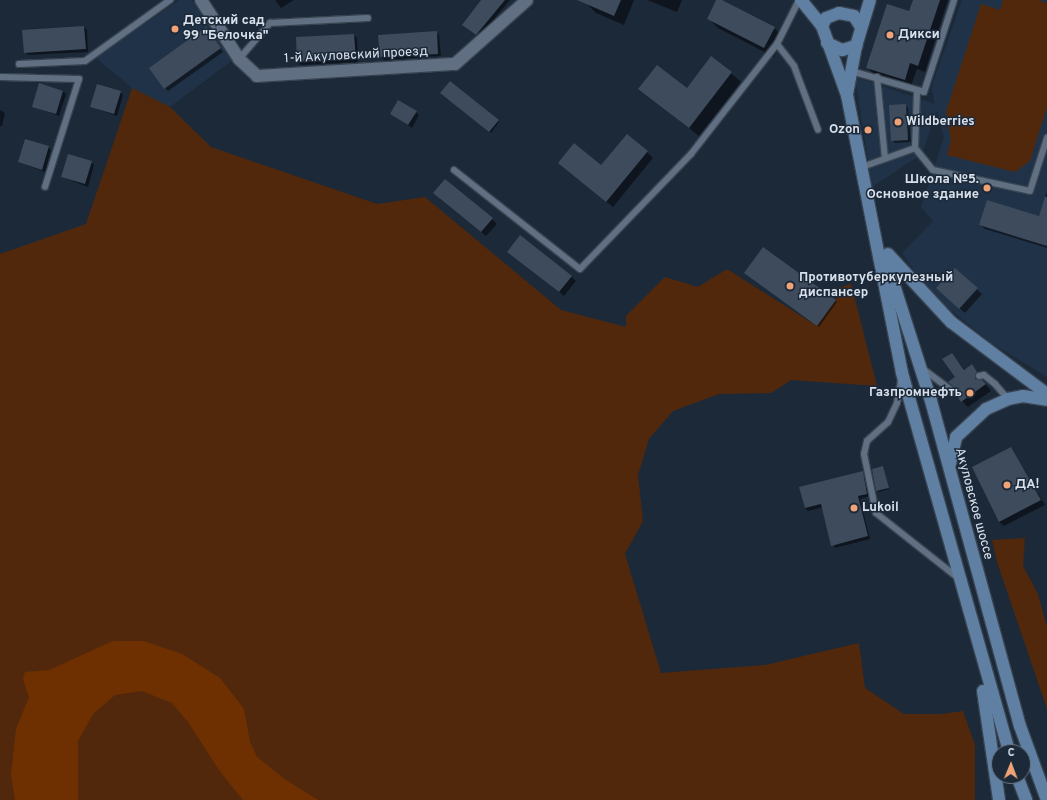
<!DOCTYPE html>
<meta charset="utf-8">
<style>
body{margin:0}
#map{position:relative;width:1047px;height:800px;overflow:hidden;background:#1c2939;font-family:Overpass,sans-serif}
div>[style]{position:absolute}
.built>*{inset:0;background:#203247}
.green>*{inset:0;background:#51280c}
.water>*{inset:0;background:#6e3000}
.shadow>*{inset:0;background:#0007}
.building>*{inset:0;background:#3d4b5c}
.roads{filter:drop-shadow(1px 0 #384350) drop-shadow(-1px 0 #384350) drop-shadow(0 1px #384350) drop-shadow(0 -1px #384350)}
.lane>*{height:6px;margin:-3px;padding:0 3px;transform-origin:3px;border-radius:3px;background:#607082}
.street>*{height:12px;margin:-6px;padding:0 6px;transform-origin:6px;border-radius:6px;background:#607082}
.secondary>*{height:12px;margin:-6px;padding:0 6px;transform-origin:6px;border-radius:6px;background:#6080a3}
.dots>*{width:11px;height:11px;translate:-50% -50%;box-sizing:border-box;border:2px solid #1c2939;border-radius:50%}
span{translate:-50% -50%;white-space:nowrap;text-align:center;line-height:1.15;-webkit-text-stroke:3px #1c2939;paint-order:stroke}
.poi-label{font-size:13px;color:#d8e0eb;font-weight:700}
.left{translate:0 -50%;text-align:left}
.right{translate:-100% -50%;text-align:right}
.street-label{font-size:13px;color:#d8e0eb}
.north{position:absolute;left:991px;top:744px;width:40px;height:40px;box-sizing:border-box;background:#1c2939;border:1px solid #677280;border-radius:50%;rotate:1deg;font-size:11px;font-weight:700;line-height:16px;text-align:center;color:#d8e0eb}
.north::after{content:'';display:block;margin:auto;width:14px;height:18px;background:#efa376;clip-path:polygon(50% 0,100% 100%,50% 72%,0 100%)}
</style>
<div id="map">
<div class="built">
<i style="clip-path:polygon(179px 0,192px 0,234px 59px,170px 107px,132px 88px,96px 58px)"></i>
<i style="clip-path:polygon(962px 0,1047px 0,1047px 377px,990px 342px,929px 292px,902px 253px,933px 221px,921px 207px,944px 137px,937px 110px,922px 154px,872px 187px,855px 77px,935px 104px,931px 88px)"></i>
</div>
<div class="green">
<i style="clip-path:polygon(1003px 0,1038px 0,1047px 3px,1047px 107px,1030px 161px,1015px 172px,947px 155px,951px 140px,946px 112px,981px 4px,1000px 10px)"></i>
<i style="clip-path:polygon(132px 88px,170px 107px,211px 147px,377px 204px,425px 197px,561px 310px,626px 327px,626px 316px,665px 277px,698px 287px,727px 269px,817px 326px,836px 300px,837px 288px,851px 284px,877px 386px,791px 380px,771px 393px,719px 394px,673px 411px,649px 439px,638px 475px,643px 521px,625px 554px,661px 673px,765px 665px,859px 643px,865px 688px,904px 714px,941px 714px,963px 711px,975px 745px,975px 800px,0 800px,0 254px,86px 224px)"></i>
<i style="clip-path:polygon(1025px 538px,1023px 566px,1038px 594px,1047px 627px,1047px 709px,997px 562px,992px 540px)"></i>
</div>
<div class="water">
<i style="clip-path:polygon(113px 641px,144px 641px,182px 654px,220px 678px,244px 709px,250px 742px,257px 757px,286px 780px,318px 800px,243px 800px,219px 770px,188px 722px,172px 703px,142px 691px,115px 695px,93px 714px,78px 741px,78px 800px,15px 800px,11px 775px,16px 729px,29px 697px,23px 679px,25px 672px,49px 670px)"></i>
</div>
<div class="shadow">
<i style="clip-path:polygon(275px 0,294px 0,281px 8px)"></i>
<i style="clip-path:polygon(482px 0,510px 0,479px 37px,466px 28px)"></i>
<i style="clip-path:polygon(588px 0,634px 0,624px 25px,596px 13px,586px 3px)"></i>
<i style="clip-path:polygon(647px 0,682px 0,677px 12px)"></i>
<i style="clip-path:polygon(717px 0,774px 28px,784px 37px,774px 57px,718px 28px,708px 18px)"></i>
<i style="clip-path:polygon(914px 0,948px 0,925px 72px,917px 69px,911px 86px,874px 74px,868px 68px,910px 13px)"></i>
<i style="clip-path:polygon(84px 27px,87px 30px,88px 52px,28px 55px,25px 52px)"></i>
<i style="clip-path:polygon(209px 32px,223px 52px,168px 91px,165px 88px)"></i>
<i style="clip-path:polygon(436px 32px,439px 35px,441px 56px,384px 60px,381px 57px)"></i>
<i style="clip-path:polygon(354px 35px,357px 38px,358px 62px,301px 65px,298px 62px)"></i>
<i style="clip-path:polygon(731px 73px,741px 82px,699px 136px,640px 89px,687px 89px)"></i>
<i style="clip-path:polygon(450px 82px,499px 122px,491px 133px,441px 93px)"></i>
<i style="clip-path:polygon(63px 91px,66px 94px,59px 116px,33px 106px)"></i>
<i style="clip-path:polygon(120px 92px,123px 95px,117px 116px,91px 107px)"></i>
<i style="clip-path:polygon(905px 105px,908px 108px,911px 142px,895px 143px,892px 140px)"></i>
<i style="clip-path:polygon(0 110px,5px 113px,2px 126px,0 126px)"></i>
<i style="clip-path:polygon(416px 112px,419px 115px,412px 128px,391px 114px)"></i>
<i style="clip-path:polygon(48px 147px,51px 150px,45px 172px,19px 162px)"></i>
<i style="clip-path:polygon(647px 152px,653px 158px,613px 207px,566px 169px,601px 166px)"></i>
<i style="clip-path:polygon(91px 162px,94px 165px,88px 187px,62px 177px)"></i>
<i style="clip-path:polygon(1047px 192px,1047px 248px,985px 229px,980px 225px,1039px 217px)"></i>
<i style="clip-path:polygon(439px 198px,492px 219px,497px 224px,486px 236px)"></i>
<i style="clip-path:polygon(763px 248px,837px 302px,819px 327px,746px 274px)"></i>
<i style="clip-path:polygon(513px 256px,571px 276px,576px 281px,564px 296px)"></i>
<i style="clip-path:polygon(955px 269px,982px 294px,965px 313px,942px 293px)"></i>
<i style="clip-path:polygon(952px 354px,965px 370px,971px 366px,991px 391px,968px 407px,962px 401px,959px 391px,949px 382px,956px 377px)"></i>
<i style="clip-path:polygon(1011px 449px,1045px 505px,1004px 526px,999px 522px)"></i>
<i style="clip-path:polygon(883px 467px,889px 489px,878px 492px,873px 470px)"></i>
<i style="clip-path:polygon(863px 473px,870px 496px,860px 499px,870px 539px,835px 548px,823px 507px,808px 511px,805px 508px)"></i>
</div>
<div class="building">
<i style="clip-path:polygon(481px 0,505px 0,476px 35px,462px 25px)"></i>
<i style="clip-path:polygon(577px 0,621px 0,614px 16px)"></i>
<i style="clip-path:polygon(716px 0,722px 0,775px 27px,764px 48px,707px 19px)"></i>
<i style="clip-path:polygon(913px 0,940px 0,918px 66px,910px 63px,905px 80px,866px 68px,887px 4px,909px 11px)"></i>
<i style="clip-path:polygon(84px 26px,86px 49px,24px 53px,22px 30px)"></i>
<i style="clip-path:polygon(206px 27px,221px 48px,164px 89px,149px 68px)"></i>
<i style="clip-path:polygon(437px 31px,438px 54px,380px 57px,378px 35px)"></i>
<i style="clip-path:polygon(354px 34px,356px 59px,297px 62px,296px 37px)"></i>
<i style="clip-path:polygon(711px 56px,732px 72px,689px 128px,638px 89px,657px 65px,687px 88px)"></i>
<i style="clip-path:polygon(450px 81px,499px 120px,489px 132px,440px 93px)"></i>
<i style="clip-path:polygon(39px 83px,63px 91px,56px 114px,32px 107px)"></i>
<i style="clip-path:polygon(97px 84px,121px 91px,114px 114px,90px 107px)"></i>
<i style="clip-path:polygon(398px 100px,417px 111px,408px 125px,390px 114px)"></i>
<i style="clip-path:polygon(906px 104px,908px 140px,891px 141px,889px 105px)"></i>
<i style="clip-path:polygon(627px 134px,648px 151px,606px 202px,558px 163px,574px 143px,601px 165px)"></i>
<i style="clip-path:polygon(25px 139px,49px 146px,42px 170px,18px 162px)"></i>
<i style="clip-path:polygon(68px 154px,92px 161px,85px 184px,61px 177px)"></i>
<i style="clip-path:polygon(445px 179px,493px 218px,481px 232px,433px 193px)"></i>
<i style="clip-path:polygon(1045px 197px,1047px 197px,1047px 246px,979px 225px,987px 200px,1039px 216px)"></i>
<i style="clip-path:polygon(520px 235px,572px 276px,559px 292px,507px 252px)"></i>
<i style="clip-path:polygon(763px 247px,836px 300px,817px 326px,744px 273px)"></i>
<i style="clip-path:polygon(955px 268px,978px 288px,959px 309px,936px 288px)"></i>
<i style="clip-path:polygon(952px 353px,964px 370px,972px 364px,977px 372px,975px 379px,982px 380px,986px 384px,961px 402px,957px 396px,958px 390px,948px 382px,955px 377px,942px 359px)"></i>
<i style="clip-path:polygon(1011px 447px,1041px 500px,999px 522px,972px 467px)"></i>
<i style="clip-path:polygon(883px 466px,889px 488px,876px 491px,872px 469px)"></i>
<i style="clip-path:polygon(863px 471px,867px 494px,858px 496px,868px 536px,831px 546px,821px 504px,805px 508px,799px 487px)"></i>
</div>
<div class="roads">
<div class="lane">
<i style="left:799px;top:0;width:49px;rotate:116.6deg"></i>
<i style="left:777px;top:44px;width:28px;rotate:52deg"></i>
<i style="left:794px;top:66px;width:68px;rotate:69.4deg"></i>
<i style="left:239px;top:59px;width:48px;rotate:-49.3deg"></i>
<i style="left:270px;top:23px;width:98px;rotate:-2.9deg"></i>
<i style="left:19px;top:64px;width:66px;rotate:-2.6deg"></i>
<i style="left:85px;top:61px;width:105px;rotate:-35.7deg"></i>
<i style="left:851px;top:71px;width:76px;rotate:16deg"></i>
<i style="left:924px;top:92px;width:97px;rotate:-71.9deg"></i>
<i style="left:0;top:77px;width:79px;rotate:1.5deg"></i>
<i style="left:79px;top:79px;width:113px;rotate:107.5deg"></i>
<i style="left:877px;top:77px;width:82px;rotate:84.4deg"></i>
<i style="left:915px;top:148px;width:28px;rotate:51deg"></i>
<i style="left:933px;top:170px;width:99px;rotate:12.2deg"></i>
<i style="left:1030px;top:191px;width:56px;rotate:-72.2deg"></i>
<i style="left:862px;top:167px;width:56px;rotate:-19.7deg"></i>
<i style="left:915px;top:148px;width:58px;rotate:-88deg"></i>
<i style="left:454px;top:170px;width:160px;rotate:38.2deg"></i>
<i style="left:580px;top:269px;width:160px;rotate:-46deg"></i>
<i style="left:691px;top:154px;width:140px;rotate:-52deg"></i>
<i style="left:923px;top:369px;width:39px;rotate:37deg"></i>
<i style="left:979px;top:376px;width:5px;rotate:-11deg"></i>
<i style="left:984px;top:375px;width:14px;rotate:39deg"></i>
<i style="left:995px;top:384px;width:20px;rotate:49deg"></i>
<i style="left:901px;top:380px;width:23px;rotate:100deg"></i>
<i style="left:897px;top:403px;width:21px;rotate:115deg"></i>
<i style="left:888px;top:422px;width:28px;rotate:138deg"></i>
<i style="left:867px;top:441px;width:13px;rotate:103deg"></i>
<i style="left:864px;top:454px;width:60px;rotate:78.5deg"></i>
<i style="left:876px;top:513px;width:105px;rotate:38.4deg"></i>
</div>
<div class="street">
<i style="left:201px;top:0;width:70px;rotate:57.2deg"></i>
<i style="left:239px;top:59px;width:25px;rotate:43deg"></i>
<i style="left:257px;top:76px;width:198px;rotate:-3.5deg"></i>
<i style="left:455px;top:64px;width:96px;rotate:-41.6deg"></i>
</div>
<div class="secondary">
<i style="left:801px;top:0;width:33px;rotate:51deg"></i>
<i style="left:822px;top:26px;width:73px;rotate:70.1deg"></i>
<i style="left:847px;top:95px;width:283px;rotate:78.8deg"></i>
<i style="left:902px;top:373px;width:394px;rotate:74.2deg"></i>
<i style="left:822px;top:26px;width:9px;rotate:-63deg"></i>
<i style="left:826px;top:18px;width:14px;rotate:-21deg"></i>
<i style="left:839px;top:13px;width:15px;rotate:11deg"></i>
<i style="left:854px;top:16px;width:13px;rotate:58deg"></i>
<i style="left:827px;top:43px;width:17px;rotate:25deg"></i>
<i style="left:842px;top:50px;width:15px;rotate:-16deg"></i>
<i style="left:847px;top:94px;width:49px;rotate:-79.4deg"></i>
<i style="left:856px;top:46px;width:48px;rotate:-73.1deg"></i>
<i style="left:888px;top:254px;width:93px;rotate:47.2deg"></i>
<i style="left:951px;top:322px;width:120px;rotate:36.9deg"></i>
<i style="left:887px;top:263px;width:145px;rotate:72.3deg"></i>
<i style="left:931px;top:401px;width:337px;rotate:74.7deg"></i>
<i style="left:1020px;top:726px;width:79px;rotate:70deg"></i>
<i style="left:950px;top:464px;width:28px;rotate:-77deg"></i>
<i style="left:956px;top:437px;width:41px;rotate:-43deg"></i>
<i style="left:986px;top:409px;width:24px;rotate:-24deg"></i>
<i style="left:1008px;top:399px;width:15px;rotate:-11deg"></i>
<i style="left:1023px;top:396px;width:24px;rotate:9deg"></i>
<i style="left:983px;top:691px;width:110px;rotate:81.6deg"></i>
<i style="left:1017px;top:776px;width:26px;rotate:69deg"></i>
</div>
</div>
<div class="dots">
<i style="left:175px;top:29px;background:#efa376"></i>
<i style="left:890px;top:35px;background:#efa376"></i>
<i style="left:898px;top:122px;background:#efa376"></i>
<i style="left:868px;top:130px;background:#efa376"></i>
<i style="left:987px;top:188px;background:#efa376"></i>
<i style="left:790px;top:286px;background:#efa376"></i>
<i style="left:970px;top:393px;background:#efa376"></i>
<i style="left:1007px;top:485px;background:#efa376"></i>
<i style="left:854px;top:508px;background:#efa376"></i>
</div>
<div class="poi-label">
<span class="left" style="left:183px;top:29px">Детский сад<br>99 "Белочка"</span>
<span class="left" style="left:898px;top:35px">Дикси</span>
<span class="left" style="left:906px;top:122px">Wildberries</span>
<span class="right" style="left:860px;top:130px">Ozon</span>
<span class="right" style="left:979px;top:188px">Школа №5.<br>Основное здание</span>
<span class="left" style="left:799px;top:286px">Противотуберкулезный<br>диспансер</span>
<span class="right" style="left:962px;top:393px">Газпромнефть</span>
<span class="left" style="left:1015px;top:485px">ДА!</span>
<span class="left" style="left:862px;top:508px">Lukoil</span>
</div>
<div class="street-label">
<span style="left:356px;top:56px;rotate:-3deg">1-й Акуловский проезд</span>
<span style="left:973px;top:504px;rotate:75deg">Акуловское шоссе</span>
</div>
<div class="north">С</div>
</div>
